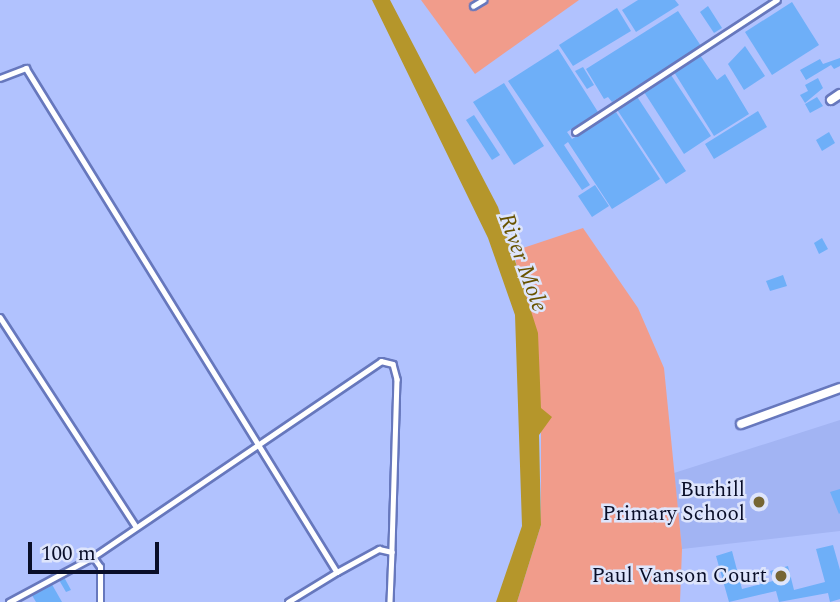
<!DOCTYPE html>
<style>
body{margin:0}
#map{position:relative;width:840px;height:602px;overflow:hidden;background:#b1c2fe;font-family:Spectral,serif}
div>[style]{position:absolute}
.built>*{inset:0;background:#a2b4f3}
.green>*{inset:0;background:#f19c8b}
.water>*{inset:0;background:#b5962b}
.building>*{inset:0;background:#6eaff8}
.roads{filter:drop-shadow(2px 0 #6778bd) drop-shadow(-2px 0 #6778bd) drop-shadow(0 2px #6778bd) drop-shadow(0 -2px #6778bd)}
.service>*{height:4.5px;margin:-2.25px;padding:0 2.25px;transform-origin:2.25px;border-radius:2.25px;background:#fff}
.minor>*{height:8px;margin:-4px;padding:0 4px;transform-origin:4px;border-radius:4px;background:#fff}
.dots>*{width:19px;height:19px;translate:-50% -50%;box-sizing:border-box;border:4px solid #dee5fc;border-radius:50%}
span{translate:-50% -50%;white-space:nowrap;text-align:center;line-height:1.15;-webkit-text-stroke:5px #dee5fc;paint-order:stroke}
.poi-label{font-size:21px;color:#090e28}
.right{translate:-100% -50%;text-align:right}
.water-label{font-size:23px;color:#685300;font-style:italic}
.scale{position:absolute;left:28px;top:542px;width:131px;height:32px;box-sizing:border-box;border:4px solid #090e28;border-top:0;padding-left:9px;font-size:21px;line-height:24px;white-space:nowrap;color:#090e28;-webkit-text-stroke:5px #dee5fc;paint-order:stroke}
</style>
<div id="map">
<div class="built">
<i style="clip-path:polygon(840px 420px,840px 531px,682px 549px,674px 473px)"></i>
</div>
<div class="green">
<i style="clip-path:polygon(421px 0,579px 0,475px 74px)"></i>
<i style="clip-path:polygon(583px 228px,638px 308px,664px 368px,682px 549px,680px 602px,517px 602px,541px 525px,541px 408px,514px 251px)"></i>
</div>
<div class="water">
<i style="clip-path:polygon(372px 0,390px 0,498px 207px,538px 333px,541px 408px,552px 417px,539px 435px,541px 525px,517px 602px,496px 602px,522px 526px,515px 315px,488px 238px)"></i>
</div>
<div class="building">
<i style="clip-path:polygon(638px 0,675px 0,679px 5px,636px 32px,622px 10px)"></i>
<i style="clip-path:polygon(792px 2px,819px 45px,772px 75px,745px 32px)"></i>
<i style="clip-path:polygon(708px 6px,722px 28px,714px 33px,700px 12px)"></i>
<i style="clip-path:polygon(617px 8px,631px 31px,573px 66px,559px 45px)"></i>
<i style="clip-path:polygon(678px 11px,701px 46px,612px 102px,608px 97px,604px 99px,586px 69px)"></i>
<i style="clip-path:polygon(745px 46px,765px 76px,744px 90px,728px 64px)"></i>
<i style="clip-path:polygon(558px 49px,598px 112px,567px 132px,572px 139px,616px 112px,660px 179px,612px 209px,568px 142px,564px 145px,590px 185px,582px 190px,508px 81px)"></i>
<i style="clip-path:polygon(700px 55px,717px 80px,725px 74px,749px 114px,714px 136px,674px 72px)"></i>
<i style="clip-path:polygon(840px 58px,840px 66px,834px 69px,831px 65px,806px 80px,800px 70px,820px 59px,823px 64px)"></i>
<i style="clip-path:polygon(583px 67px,594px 85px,587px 89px,575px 71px)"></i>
<i style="clip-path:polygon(671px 75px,711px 136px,684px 154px,644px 92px)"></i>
<i style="clip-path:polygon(818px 78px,823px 88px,805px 103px,800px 95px,808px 91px,805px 85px)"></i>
<i style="clip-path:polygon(504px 83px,544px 146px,514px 165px,473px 102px)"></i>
<i style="clip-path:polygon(636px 95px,686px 171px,666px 184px,616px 108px)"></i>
<i style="clip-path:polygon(817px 97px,823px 106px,810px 113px,805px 104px)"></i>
<i style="clip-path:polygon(758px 111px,767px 127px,714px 159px,705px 144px)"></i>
<i style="clip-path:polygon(474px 115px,500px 155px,492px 160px,466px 120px)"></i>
<i style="clip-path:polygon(829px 132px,835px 143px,822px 151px,816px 140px)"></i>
<i style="clip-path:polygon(595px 185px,609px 206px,592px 217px,578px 196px)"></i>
<i style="clip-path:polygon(822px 238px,828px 249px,819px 254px,814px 243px)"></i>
<i style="clip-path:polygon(783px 275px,787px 286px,770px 291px,766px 281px)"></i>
<i style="clip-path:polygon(840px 489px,840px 513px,839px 514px,830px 492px)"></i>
<i style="clip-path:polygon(833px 545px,840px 570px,840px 599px,830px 602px,828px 593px,779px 602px,776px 591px,729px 602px,716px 556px,732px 551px,742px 589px,773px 581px,770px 571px,788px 566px,794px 590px,825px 582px,816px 549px)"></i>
<i style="clip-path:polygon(64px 577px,71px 590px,66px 592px,59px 580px)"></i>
<i style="clip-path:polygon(50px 581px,62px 602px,36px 602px,30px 592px)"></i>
</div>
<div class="roads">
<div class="service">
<i style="left:473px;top:6px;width:12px;rotate:-31deg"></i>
<i style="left:0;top:78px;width:28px;rotate:-21deg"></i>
<i style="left:26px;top:68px;width:592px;rotate:58.32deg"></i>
<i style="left:337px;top:572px;width:48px;rotate:-28.7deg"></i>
<i style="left:379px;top:549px;width:13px;rotate:13deg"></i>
<i style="left:392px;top:552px;width:50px;rotate:92.3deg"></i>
<i style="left:575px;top:132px;width:241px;rotate:-33.2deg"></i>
<i style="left:0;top:317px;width:248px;rotate:57deg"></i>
<i style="left:9px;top:602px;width:95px;rotate:-28.2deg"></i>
<i style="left:100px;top:602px;width:35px;rotate:-90deg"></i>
<i style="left:100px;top:567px;width:12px;rotate:-125deg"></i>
<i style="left:93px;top:557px;width:348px;rotate:-34.2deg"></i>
<i style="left:381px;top:361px;width:12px;rotate:14deg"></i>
<i style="left:393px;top:364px;width:16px;rotate:75deg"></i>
<i style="left:397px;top:379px;width:173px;rotate:91.7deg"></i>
<i style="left:288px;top:602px;width:57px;rotate:-31.5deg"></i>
</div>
<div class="minor">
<i style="left:831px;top:100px;width:11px;rotate:-34deg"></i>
<i style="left:741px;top:424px;width:105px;rotate:-20deg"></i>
</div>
</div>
<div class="dots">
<i style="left:759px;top:502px;background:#766634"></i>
<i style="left:781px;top:576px;background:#766634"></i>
</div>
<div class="poi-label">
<span class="right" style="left:745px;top:502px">Burhill<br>Primary School</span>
<span class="right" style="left:767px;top:576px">Paul Vanson Court</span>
</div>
<div class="water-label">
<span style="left:522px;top:263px;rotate:70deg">River Mole</span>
</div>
<div class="scale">100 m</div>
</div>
